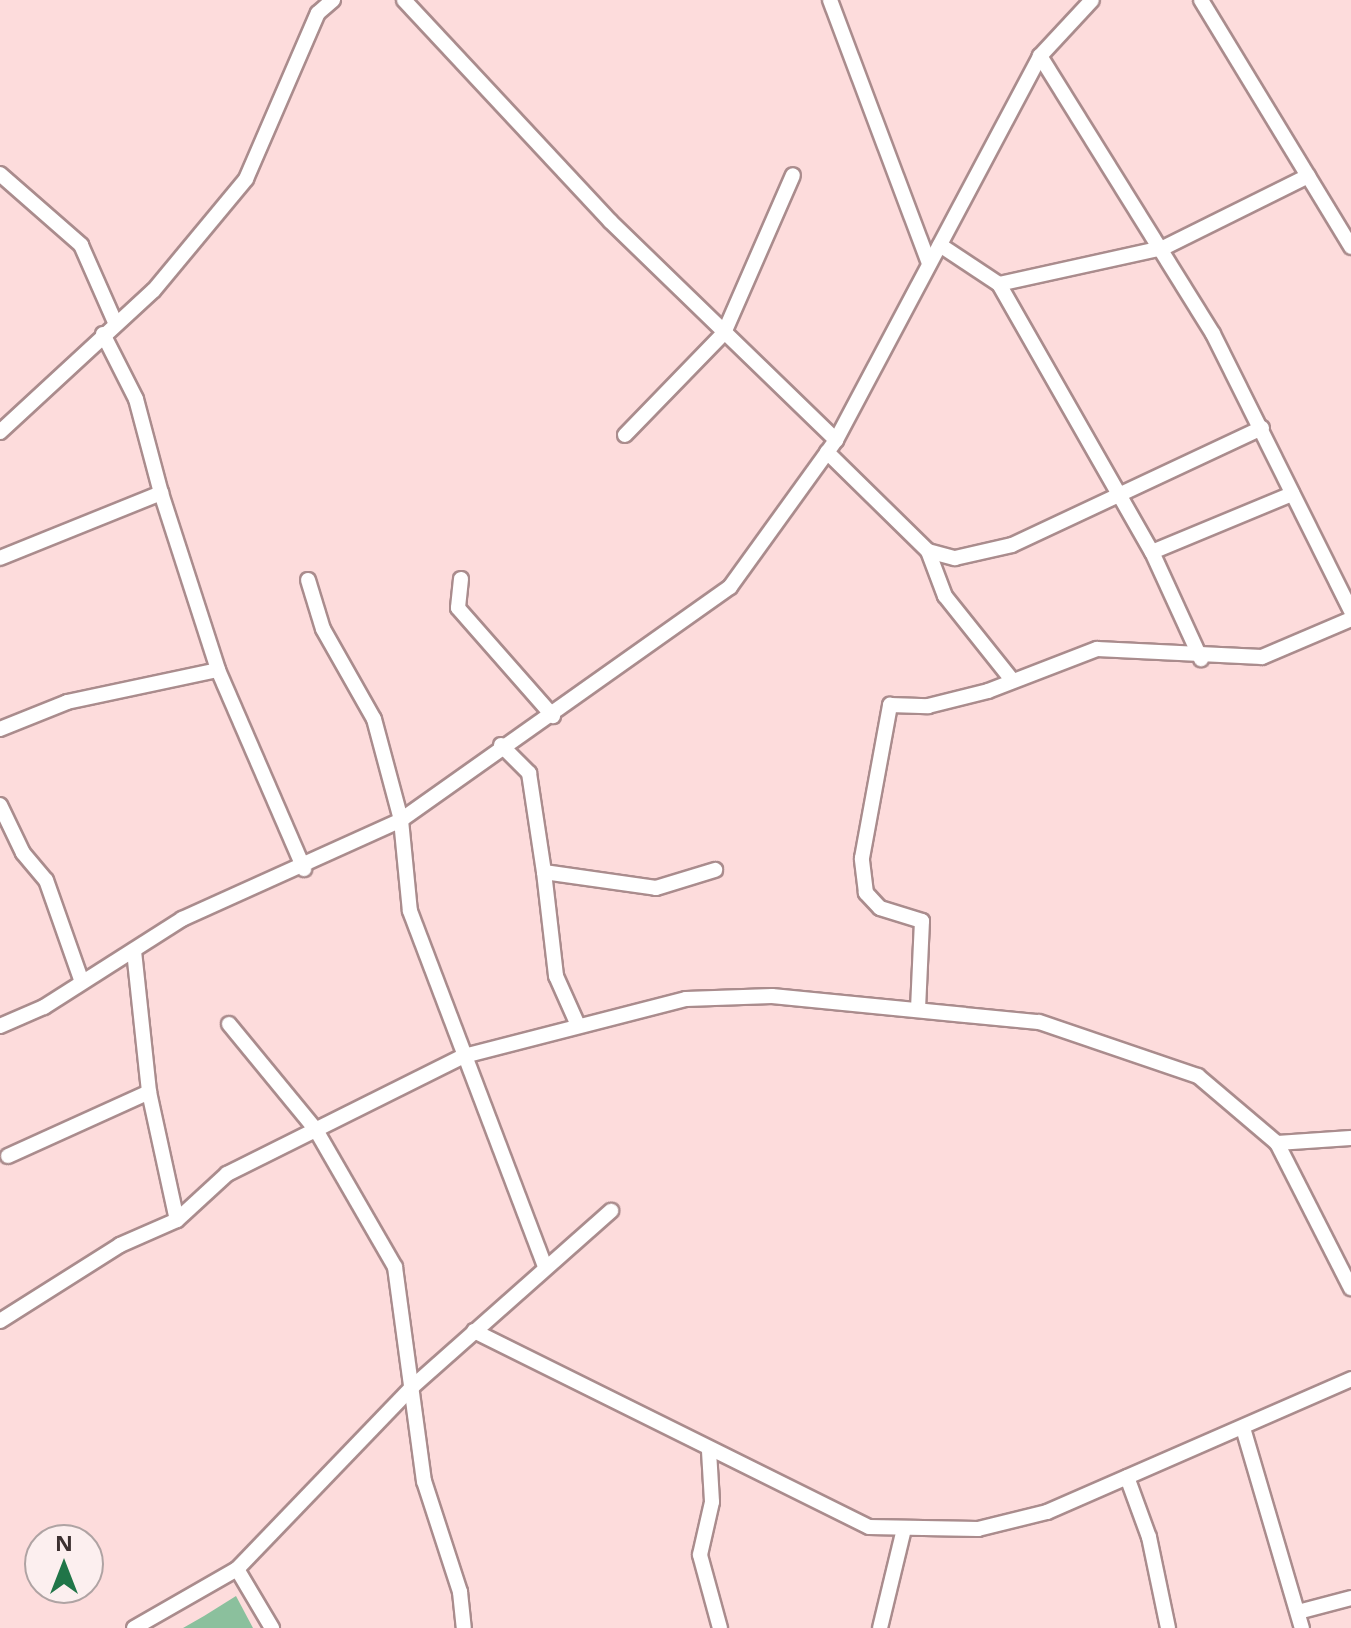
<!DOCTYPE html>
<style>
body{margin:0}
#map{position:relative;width:1351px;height:1628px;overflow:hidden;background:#fddcdc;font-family:"Open Sans",sans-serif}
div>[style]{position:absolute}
.green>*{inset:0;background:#8bc09d}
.roads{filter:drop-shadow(2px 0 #aa8c8d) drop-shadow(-2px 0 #aa8c8d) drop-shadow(0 2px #aa8c8d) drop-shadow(0 -2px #aa8c8d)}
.minor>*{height:14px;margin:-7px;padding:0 7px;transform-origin:7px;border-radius:7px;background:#fff}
span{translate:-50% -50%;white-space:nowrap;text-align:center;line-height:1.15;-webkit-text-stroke:6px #fcefef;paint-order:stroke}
.north{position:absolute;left:24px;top:1524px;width:80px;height:80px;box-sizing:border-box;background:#fcefef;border:2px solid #afa3a3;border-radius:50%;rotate:0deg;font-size:22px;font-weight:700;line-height:32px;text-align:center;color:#3c3030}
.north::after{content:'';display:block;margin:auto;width:28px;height:36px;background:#207548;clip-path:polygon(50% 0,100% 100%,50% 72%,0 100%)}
</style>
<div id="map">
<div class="green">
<i style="clip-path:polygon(236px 1596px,253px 1628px,183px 1628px,204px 1616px)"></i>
</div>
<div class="roads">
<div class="minor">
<i style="left:404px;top:0;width:302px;rotate:47deg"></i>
<i style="left:610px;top:221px;width:315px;rotate:44.1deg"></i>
<i style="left:830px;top:0;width:281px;rotate:69.4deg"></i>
<i style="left:1201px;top:0;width:289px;rotate:58.7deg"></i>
<i style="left:1040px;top:56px;width:327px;rotate:58.1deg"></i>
<i style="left:1213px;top:334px;width:309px;rotate:63.5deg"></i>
<i style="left:0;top:174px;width:108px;rotate:41.2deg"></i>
<i style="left:81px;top:245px;width:84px;rotate:66.2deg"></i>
<i style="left:940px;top:245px;width:71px;rotate:33.5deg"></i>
<i style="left:999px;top:284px;width:309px;rotate:60.3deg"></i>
<i style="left:1152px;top:552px;width:118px;rotate:65.4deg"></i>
<i style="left:999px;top:284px;width:168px;rotate:-12.4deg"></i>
<i style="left:1163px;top:248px;width:162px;rotate:-26.4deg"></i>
<i style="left:0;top:432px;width:209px;rotate:-42.7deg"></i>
<i style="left:154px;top:290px;width:144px;rotate:-50.3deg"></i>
<i style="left:246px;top:179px;width:181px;rotate:-66.6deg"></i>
<i style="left:318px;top:13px;width:20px;rotate:-41deg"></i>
<i style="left:625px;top:435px;width:142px;rotate:-45.9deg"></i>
<i style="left:724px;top:333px;width:172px;rotate:-66.4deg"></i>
<i style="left:827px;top:452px;width:141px;rotate:44.4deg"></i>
<i style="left:928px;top:551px;width:28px;rotate:15deg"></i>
<i style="left:955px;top:558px;width:58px;rotate:-12.8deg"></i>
<i style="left:1012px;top:545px;width:276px;rotate:-25.1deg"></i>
<i style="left:161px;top:493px;width:186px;rotate:72.1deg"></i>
<i style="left:218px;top:670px;width:217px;rotate:66.6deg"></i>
<i style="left:928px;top:551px;width:48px;rotate:69.3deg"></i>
<i style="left:945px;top:596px;width:107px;rotate:51.4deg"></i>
<i style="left:1152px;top:552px;width:152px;rotate:-22.5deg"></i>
<i style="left:0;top:558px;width:174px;rotate:-22deg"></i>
<i style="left:161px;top:493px;width:97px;rotate:-104.9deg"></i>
<i style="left:136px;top:399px;width:73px;rotate:-116.9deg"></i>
<i style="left:461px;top:579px;width:29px;rotate:96deg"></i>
<i style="left:458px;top:608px;width:144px;rotate:48.7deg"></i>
<i style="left:308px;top:580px;width:51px;rotate:73deg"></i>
<i style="left:323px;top:629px;width:103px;rotate:60.5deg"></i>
<i style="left:374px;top:719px;width:105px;rotate:75deg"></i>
<i style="left:401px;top:820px;width:91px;rotate:84.4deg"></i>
<i style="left:410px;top:911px;width:381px;rotate:69.2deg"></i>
<i style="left:0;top:729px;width:72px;rotate:-21.9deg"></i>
<i style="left:67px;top:702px;width:154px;rotate:-12deg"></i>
<i style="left:501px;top:745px;width:40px;rotate:45deg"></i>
<i style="left:529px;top:773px;width:100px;rotate:81.4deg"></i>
<i style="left:544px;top:872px;width:113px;rotate:8.1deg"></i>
<i style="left:656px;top:888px;width:62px;rotate:-17deg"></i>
<i style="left:0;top:805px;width:53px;rotate:64.4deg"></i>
<i style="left:23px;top:853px;width:35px;rotate:50deg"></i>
<i style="left:46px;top:880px;width:108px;rotate:70.6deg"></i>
<i style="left:544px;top:872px;width:105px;rotate:83.4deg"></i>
<i style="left:556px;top:976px;width:51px;rotate:65.9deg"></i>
<i style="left:134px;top:951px;width:142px;rotate:83.9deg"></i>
<i style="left:149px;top:1092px;width:131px;rotate:77.7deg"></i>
<i style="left:918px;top:1009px;width:88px;rotate:-87.4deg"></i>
<i style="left:922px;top:921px;width:44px;rotate:-162.8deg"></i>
<i style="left:880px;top:908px;width:21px;rotate:-133deg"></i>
<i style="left:866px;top:893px;width:35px;rotate:-97deg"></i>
<i style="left:862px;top:858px;width:156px;rotate:-79.6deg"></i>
<i style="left:890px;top:705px;width:38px;rotate:2deg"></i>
<i style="left:928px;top:706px;width:62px;rotate:-14deg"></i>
<i style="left:988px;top:691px;width:117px;rotate:-21.1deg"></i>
<i style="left:1097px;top:649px;width:165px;rotate:2.8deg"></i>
<i style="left:1262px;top:657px;width:97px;rotate:-23.1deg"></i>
<i style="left:229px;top:1024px;width:137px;rotate:50.6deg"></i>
<i style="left:316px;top:1130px;width:158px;rotate:60deg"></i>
<i style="left:395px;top:1267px;width:216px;rotate:82.3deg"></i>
<i style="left:424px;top:1481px;width:117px;rotate:72deg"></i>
<i style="left:460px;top:1592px;width:36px;rotate:84deg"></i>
<i style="left:0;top:1026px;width:48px;rotate:-23.4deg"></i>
<i style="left:44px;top:1007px;width:164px;rotate:-32.5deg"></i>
<i style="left:182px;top:919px;width:240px;rotate:-24.3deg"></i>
<i style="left:401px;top:820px;width:403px;rotate:-35.3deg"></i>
<i style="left:730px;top:587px;width:181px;rotate:-54.2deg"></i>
<i style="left:836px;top:440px;width:435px;rotate:-62deg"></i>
<i style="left:1040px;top:56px;width:76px;rotate:-47.1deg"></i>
<i style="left:1277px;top:1143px;width:74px;rotate:-3.9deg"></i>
<i style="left:8px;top:1156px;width:155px;rotate:-24.4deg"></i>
<i style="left:0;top:1321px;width:142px;rotate:-32.3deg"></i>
<i style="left:120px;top:1245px;width:62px;rotate:-23.7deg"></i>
<i style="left:177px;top:1220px;width:68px;rotate:-42.6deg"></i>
<i style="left:227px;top:1174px;width:265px;rotate:-26.5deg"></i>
<i style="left:464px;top:1056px;width:229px;rotate:-14.4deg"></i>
<i style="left:686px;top:999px;width:86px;rotate:-2deg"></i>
<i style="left:772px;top:996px;width:268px;rotate:5.6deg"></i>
<i style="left:1039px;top:1022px;width:168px;rotate:18.8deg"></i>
<i style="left:1198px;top:1076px;width:104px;rotate:40.3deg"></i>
<i style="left:1277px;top:1143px;width:163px;rotate:63deg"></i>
<i style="left:474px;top:1331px;width:441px;rotate:26.4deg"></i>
<i style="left:869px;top:1527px;width:109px;rotate:1.1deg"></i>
<i style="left:978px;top:1529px;width:71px;rotate:-13.8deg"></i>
<i style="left:1047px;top:1512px;width:332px;rotate:-23.6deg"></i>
<i style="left:1243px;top:1428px;width:209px;rotate:73.6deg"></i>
<i style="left:709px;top:1451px;width:51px;rotate:86.6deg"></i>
<i style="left:712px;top:1502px;width:54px;rotate:102.8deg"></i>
<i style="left:700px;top:1555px;width:76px;rotate:74.7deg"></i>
<i style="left:1127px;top:1477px;width:64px;rotate:69.9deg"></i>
<i style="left:1149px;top:1537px;width:93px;rotate:78.2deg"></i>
<i style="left:237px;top:1569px;width:69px;rotate:59.3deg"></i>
<i style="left:1298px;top:1612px;width:55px;rotate:-14.8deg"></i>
<i style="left:134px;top:1628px;width:119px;rotate:-29.8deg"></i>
<i style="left:237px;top:1569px;width:252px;rotate:-46.1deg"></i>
<i style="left:412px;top:1387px;width:266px;rotate:-41.5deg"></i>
<i style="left:880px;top:1628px;width:102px;rotate:-76.4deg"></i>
</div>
</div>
<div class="north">N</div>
</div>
